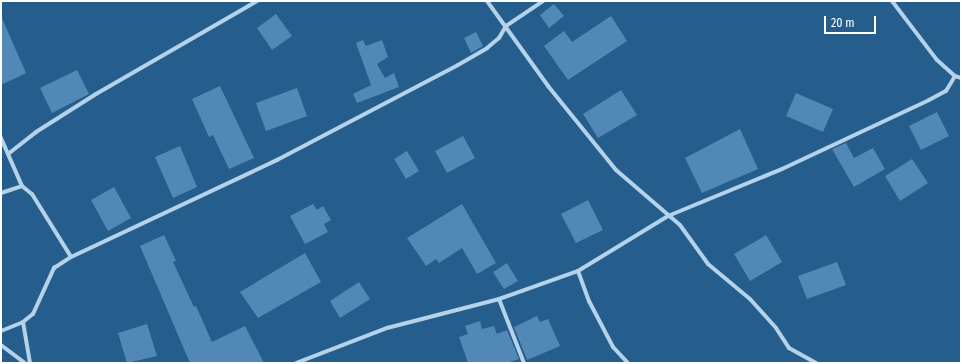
<!DOCTYPE html>
<style>
body{margin:0}
#map{position:relative;width:962px;height:364px;overflow:hidden;background:#255d8c;font-family:"Fira Sans Condensed",sans-serif}
div>[style]{position:absolute}
.building>*{inset:0;background:#5288b5}
.minor>*{height:4px;margin:-2px;padding:0 2px;transform-origin:2px;border-radius:2px;background:#b4d2ea}
span{translate:-50% -50%;white-space:nowrap;text-align:center;line-height:1.15;-webkit-text-stroke:3px #255d8c;paint-order:stroke}
.frame{position:absolute;inset:0;border:2px solid #fff;pointer-events:none}
.scale{position:absolute;left:824px;top:16px;width:52px;height:18px;box-sizing:border-box;border:2px solid #fff;border-top:0;padding-left:5px;font-size:12px;line-height:14px;white-space:nowrap;color:#fff;-webkit-text-stroke:3px #255d8c;paint-order:stroke}
</style>
<div id="map">
<div class="building">
<i style="clip-path:polygon(554px 4px,564px 16px,549px 28px,540px 15px)"></i>
<i style="clip-path:polygon(276px 14px,292px 36px,272px 50px,257px 28px)"></i>
<i style="clip-path:polygon(1px 16px,26px 73px,1px 85px)"></i>
<i style="clip-path:polygon(611px 16px,627px 41px,568px 80px,544px 46px,564px 31px,572px 42px)"></i>
<i style="clip-path:polygon(476px 32px,483px 46px,471px 53px,464px 38px)"></i>
<i style="clip-path:polygon(363px 40px,366px 46px,382px 40px,388px 57px,377px 64px,385px 78px,394px 73px,399px 87px,357px 103px,353px 94px,371px 85px,356px 43px)"></i>
<i style="clip-path:polygon(77px 70px,89px 94px,52px 113px,40px 88px)"></i>
<i style="clip-path:polygon(220px 86px,254px 158px,229px 169px,213px 135px,209px 137px,192px 99px)"></i>
<i style="clip-path:polygon(297px 88px,307px 116px,266px 131px,256px 103px)"></i>
<i style="clip-path:polygon(621px 90px,637px 115px,598px 138px,583px 114px)"></i>
<i style="clip-path:polygon(796px 93px,833px 109px,823px 132px,786px 116px)"></i>
<i style="clip-path:polygon(937px 112px,949px 136px,921px 150px,909px 126px)"></i>
<i style="clip-path:polygon(740px 129px,758px 169px,702px 193px,685px 158px)"></i>
<i style="clip-path:polygon(463px 136px,475px 158px,447px 173px,435px 151px)"></i>
<i style="clip-path:polygon(846px 143px,854px 158px,873px 148px,885px 169px,854px 187px,832px 149px)"></i>
<i style="clip-path:polygon(180px 146px,197px 187px,173px 198px,155px 157px)"></i>
<i style="clip-path:polygon(407px 151px,419px 171px,406px 179px,394px 159px)"></i>
<i style="clip-path:polygon(912px 159px,928px 183px,900px 201px,885px 176px)"></i>
<i style="clip-path:polygon(114px 187px,131px 218px,108px 231px,91px 200px)"></i>
<i style="clip-path:polygon(588px 200px,603px 230px,576px 243px,561px 214px)"></i>
<i style="clip-path:polygon(313px 204px,317px 210px,323px 206px,331px 220px,324px 224px,328px 232px,305px 244px,290px 216px)"></i>
<i style="clip-path:polygon(462px 204px,496px 263px,477px 274px,462px 248px,439px 263px,436px 259px,426px 266px,407px 238px)"></i>
<i style="clip-path:polygon(164px 235px,176px 261px,173px 262px,194px 307px,196px 306px,212px 342px,245px 326px,264px 363px,190px 363px,140px 246px)"></i>
<i style="clip-path:polygon(766px 235px,782px 262px,750px 281px,734px 254px)"></i>
<i style="clip-path:polygon(305px 253px,321px 282px,258px 318px,240px 292px)"></i>
<i style="clip-path:polygon(837px 262px,846px 285px,807px 299px,798px 276px)"></i>
<i style="clip-path:polygon(507px 263px,518px 281px,504px 289px,493px 272px)"></i>
<i style="clip-path:polygon(359px 282px,370px 299px,340px 318px,330px 301px)"></i>
<i style="clip-path:polygon(537px 316px,540px 322px,548px 319px,560px 346px,527px 360px,514px 327px)"></i>
<i style="clip-path:polygon(480px 321px,482px 329px,494px 326px,497px 334px,507px 330px,519px 359px,506px 363px,468px 363px,459px 337px,468px 334px,465px 326px)"></i>
<i style="clip-path:polygon(147px 324px,157px 356px,127px 363px,118px 333px)"></i>
</div>
<div class="minor">
<i style="left:487px;top:1px;width:105px;rotate:54.3deg"></i>
<i style="left:548px;top:86px;width:108px;rotate:51deg"></i>
<i style="left:616px;top:170px;width:84px;rotate:40.7deg"></i>
<i style="left:680px;top:225px;width:48px;rotate:54.3deg"></i>
<i style="left:708px;top:264px;width:55px;rotate:39.8deg"></i>
<i style="left:750px;top:299px;width:39px;rotate:48deg"></i>
<i style="left:776px;top:328px;width:24px;rotate:57deg"></i>
<i style="left:789px;top:348px;width:31px;rotate:29deg"></i>
<i style="left:892px;top:1px;width:74px;rotate:52.7deg"></i>
<i style="left:937px;top:60px;width:24px;rotate:42deg"></i>
<i style="left:955px;top:76px;width:6px;rotate:18deg"></i>
<i style="left:1px;top:138px;width:52px;rotate:66.4deg"></i>
<i style="left:8px;top:154px;width:36px;rotate:-38deg"></i>
<i style="left:36px;top:132px;width:71px;rotate:-32.3deg"></i>
<i style="left:96px;top:94px;width:186px;rotate:-30deg"></i>
<i style="left:1px;top:193px;width:22px;rotate:-18deg"></i>
<i style="left:22px;top:186px;width:13px;rotate:39deg"></i>
<i style="left:32px;top:194px;width:74px;rotate:58.2deg"></i>
<i style="left:578px;top:271px;width:105px;rotate:-31.4deg"></i>
<i style="left:668px;top:216px;width:123px;rotate:-22.4deg"></i>
<i style="left:782px;top:169px;width:162px;rotate:-25.1deg"></i>
<i style="left:929px;top:100px;width:19px;rotate:-28deg"></i>
<i style="left:946px;top:91px;width:17px;rotate:-59deg"></i>
<i style="left:499px;top:299px;width:69px;rotate:68.7deg"></i>
<i style="left:23px;top:322px;width:42px;rotate:80.3deg"></i>
<i style="left:1px;top:331px;width:24px;rotate:-22deg"></i>
<i style="left:23px;top:322px;width:13px;rotate:-39deg"></i>
<i style="left:33px;top:314px;width:51px;rotate:-65.5deg"></i>
<i style="left:54px;top:268px;width:20px;rotate:-33deg"></i>
<i style="left:71px;top:257px;width:228px;rotate:-25.2deg"></i>
<i style="left:277px;top:160px;width:204px;rotate:-27.7deg"></i>
<i style="left:458px;top:65px;width:34px;rotate:-30deg"></i>
<i style="left:487px;top:48px;width:16px;rotate:-40deg"></i>
<i style="left:499px;top:38px;width:14px;rotate:-60deg"></i>
<i style="left:506px;top:26px;width:45px;rotate:-34deg"></i>
<i style="left:1px;top:345px;width:30px;rotate:37deg"></i>
<i style="left:296px;top:363px;width:97px;rotate:-21deg"></i>
<i style="left:387px;top:328px;width:116px;rotate:-14.5deg"></i>
<i style="left:499px;top:299px;width:84px;rotate:-19.5deg"></i>
<i style="left:578px;top:271px;width:32px;rotate:70deg"></i>
<i style="left:589px;top:301px;width:52px;rotate:62.4deg"></i>
<i style="left:613px;top:347px;width:22px;rotate:47deg"></i>
</div>
<div class="frame"></div>
<div class="scale">20 m</div>
</div>
